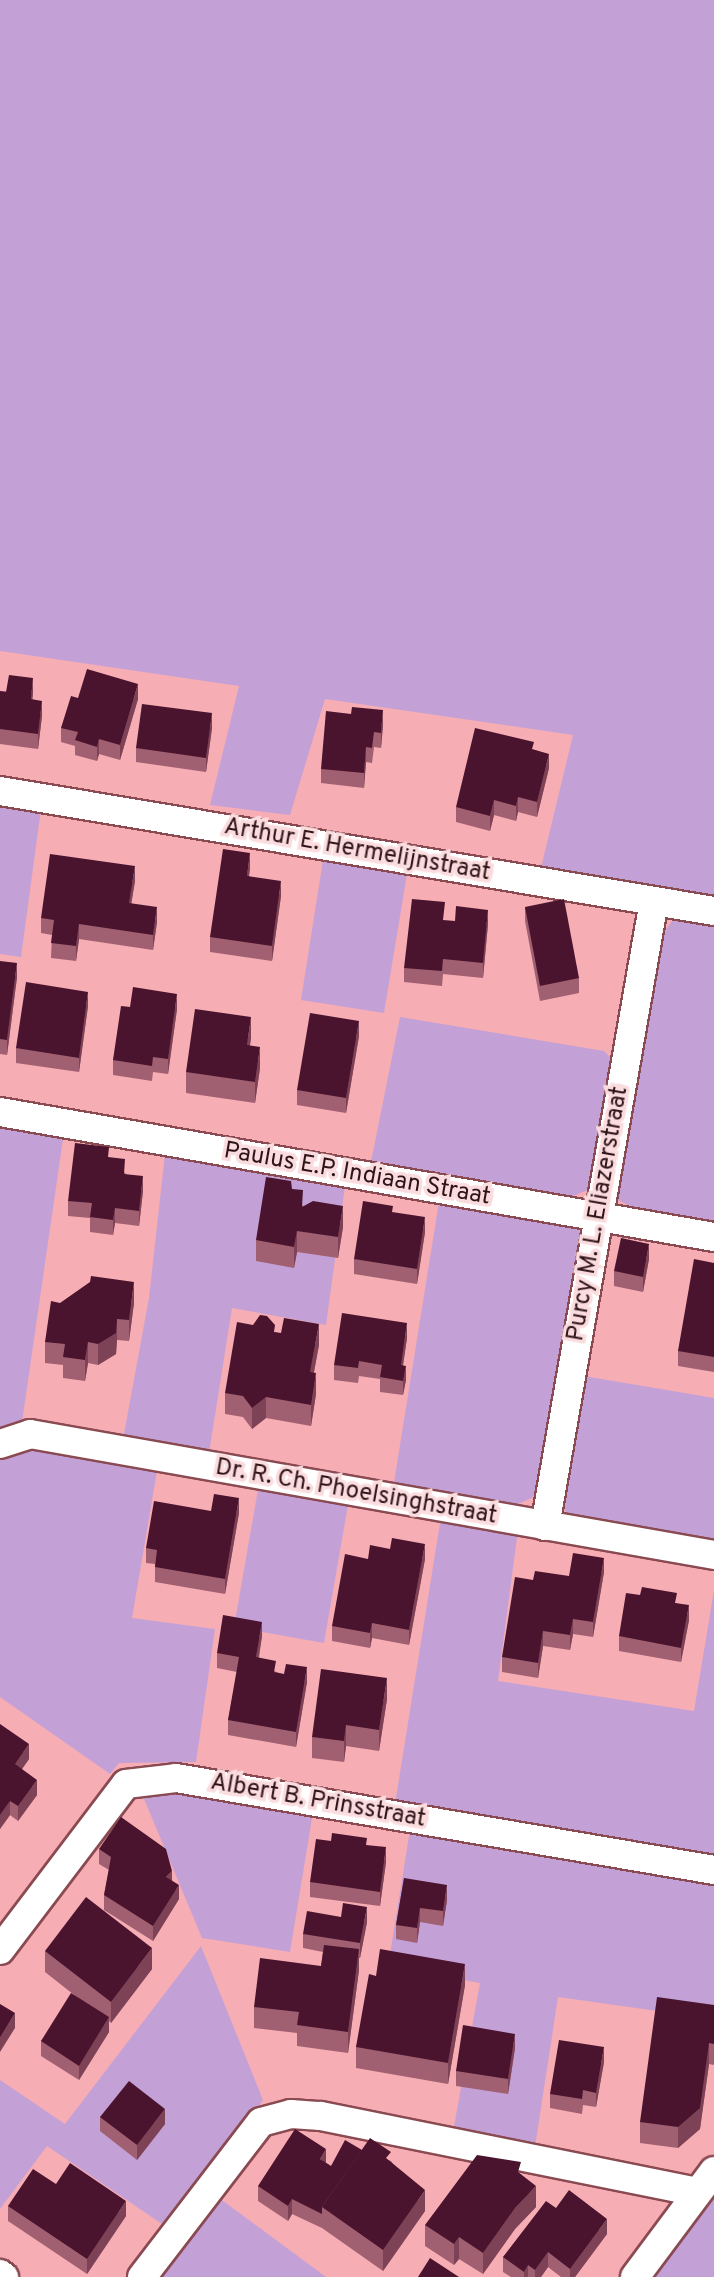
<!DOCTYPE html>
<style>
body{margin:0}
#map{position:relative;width:714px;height:2277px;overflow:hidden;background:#f7adb4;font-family:Overpass,sans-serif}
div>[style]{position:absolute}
.green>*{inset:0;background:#c3a1d6}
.roads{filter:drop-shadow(2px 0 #8a4a51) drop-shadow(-2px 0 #8a4a51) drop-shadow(0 2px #8a4a51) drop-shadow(0 -2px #8a4a51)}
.minor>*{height:28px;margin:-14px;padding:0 14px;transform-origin:14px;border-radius:14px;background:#fff}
.wall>*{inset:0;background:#a06071}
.shaded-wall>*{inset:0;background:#7e4256}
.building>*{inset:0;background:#4a142e}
span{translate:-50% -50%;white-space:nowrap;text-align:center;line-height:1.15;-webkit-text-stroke:7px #fbdcde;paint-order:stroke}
.street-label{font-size:24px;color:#2f1417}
</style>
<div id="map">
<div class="green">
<i style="clip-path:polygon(0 0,714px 0,714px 901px,540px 872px,573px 735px,325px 699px,290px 815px,210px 805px,239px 686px,0 651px)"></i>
<i style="clip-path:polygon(0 802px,41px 809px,21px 957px,0 954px)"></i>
<i style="clip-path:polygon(323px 860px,407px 874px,384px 1013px,301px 1000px)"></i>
<i style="clip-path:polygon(685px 916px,714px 922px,714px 1225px,643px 1213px,618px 1200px,615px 1184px,660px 939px,671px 922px)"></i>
<i style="clip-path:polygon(400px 1017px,604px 1051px,615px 1062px,597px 1177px,588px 1190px,573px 1196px,371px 1162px)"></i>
<i style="clip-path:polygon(0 1125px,63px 1139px,22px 1422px,0 1428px)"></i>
<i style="clip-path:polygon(165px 1154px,345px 1186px,326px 1325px,232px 1308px,209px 1453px,123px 1439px,149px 1298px)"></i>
<i style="clip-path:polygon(439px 1202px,572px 1222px,583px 1236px,543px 1483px,532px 1498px,501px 1511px,393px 1489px)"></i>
<i style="clip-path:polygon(578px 1375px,714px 1398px,714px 1545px,582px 1522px,569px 1515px,560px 1505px)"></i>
<i style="clip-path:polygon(41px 1446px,157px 1471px,132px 1618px,215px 1629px,196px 1762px,119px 1763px,110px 1774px,0 1697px,0 1452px)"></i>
<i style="clip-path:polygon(259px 1484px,349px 1499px,324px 1643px,234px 1627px)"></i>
<i style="clip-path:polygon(441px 1517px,518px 1530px,498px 1681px,694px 1711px,714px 1590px,714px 1860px,395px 1804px)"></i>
<i style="clip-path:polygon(158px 1787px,313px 1812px,290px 1952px,202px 1938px,142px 1794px)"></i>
<i style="clip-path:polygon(410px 1830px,714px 1883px,714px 2019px,558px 1997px,535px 2147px,453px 2132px,480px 1983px,388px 1967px)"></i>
<i style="clip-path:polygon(201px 1946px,263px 2100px,168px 2228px,47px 2146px,0 2209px,0 2080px,65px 2124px)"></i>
<i style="clip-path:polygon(714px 2183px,714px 2277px,646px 2277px)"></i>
<i style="clip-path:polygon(219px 2198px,326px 2277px,161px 2277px)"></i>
</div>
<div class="roads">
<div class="minor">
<i style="left:0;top:791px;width:724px;rotate:9.54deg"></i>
<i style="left:0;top:1112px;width:725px;rotate:9.93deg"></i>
<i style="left:0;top:1444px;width:32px;rotate:-18deg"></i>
<i style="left:30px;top:1434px;width:695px;rotate:10.03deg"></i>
<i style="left:545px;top:1526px;width:634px;rotate:-80.11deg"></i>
<i style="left:0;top:1950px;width:208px;rotate:-52.8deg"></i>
<i style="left:126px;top:1784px;width:50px;rotate:-6.8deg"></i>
<i style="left:176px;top:1778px;width:546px;rotate:9.7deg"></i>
<i style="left:0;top:2274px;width:5px;rotate:37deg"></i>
<i style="left:142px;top:2277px;width:195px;rotate:-52.5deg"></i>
<i style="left:261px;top:2122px;width:31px;rotate:-15deg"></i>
<i style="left:291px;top:2114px;width:30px;rotate:4deg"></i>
<i style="left:321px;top:2116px;width:384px;rotate:11.4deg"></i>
<i style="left:635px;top:2277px;width:132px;rotate:-53.3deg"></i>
</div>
</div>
<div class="wall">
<i style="clip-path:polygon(0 691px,33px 693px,32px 700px,42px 716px,38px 749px,0 744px)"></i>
<i style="clip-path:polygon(78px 698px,138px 699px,120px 760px,99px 754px,97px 761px,75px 755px,75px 746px,61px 742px,61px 728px)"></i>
<i style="clip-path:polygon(383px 725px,381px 748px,374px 747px,372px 763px,366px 762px,364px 788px,321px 783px,321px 769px)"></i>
<i style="clip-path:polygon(212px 728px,206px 772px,136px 762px,136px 748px)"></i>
<i style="clip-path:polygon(534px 750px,549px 768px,537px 817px,518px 812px,516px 821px,494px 815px,490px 831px,456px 822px,456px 807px)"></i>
<i style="clip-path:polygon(250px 868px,249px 876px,281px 896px,272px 961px,210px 952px,210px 937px)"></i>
<i style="clip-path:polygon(135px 881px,131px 903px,157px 922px,153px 950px,79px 939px,76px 961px,51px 958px,52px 935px,41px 933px,41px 918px)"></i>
<i style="clip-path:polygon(525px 907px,579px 978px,579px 993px,540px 1001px,525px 921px)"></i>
<i style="clip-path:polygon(488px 924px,483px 978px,443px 974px,442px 986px,404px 982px,404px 968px)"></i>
<i style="clip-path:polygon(0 961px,17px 977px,7px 1055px,0 1054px)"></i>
<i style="clip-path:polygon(88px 1006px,79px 1072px,16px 1063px,16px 1048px)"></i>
<i style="clip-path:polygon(130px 1007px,177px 1009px,168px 1074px,153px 1072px,152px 1081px,113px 1075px,113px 1060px)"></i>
<i style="clip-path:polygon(359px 1036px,346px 1113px,297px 1105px,297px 1090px)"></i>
<i style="clip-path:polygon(251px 1038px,250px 1045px,260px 1068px,255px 1103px,186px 1093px,186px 1072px)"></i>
<i style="clip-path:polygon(109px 1157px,143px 1191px,139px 1226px,115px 1223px,113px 1235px,90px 1232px,90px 1218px,68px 1216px,68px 1201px)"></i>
<i style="clip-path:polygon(292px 1189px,303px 1206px,343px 1227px,338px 1258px,297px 1252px,294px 1268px,256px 1261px,256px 1240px)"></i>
<i style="clip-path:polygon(393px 1213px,425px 1232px,417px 1284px,354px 1274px,354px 1259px)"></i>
<i style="clip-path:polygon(649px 1259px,643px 1292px,614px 1286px,614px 1271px)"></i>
<i style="clip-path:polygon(714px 1263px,714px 1372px,678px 1366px,678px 1351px)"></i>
<i style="clip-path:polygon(60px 1303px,134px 1303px,129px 1341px,117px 1340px,116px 1354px,98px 1365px,88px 1363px,85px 1381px,63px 1378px,63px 1365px,45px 1363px,45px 1342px)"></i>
<i style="clip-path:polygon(275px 1332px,319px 1345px,314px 1372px,316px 1394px,311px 1426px,266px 1418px,252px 1429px,243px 1417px,225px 1414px,225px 1393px)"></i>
<i style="clip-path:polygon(407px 1338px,403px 1365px,406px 1380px,403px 1395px,380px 1392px,380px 1379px,359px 1376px,358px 1383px,334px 1380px,334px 1365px)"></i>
<i style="clip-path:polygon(211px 1511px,239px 1513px,225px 1594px,155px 1582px,155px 1564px,146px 1563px,146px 1548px)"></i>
<i style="clip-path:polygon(368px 1559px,425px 1559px,409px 1645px,372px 1638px,370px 1648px,332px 1641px,332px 1626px)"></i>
<i style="clip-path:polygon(604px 1572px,593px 1637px,573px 1634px,570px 1650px,543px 1646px,538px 1678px,502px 1672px,502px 1657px,533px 1580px)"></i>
<i style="clip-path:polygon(677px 1603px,689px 1620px,681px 1662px,619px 1651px,619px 1636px)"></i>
<i style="clip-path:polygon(262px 1636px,259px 1658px,276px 1672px,307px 1682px,296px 1747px,228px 1735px,228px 1720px,237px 1672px,217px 1668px,217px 1653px)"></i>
<i style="clip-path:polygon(387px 1699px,379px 1751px,346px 1746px,344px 1762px,312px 1758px,312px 1737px)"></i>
<i style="clip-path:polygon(0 1724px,29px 1759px,22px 1769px,37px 1795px,18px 1821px,10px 1815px,0 1829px)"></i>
<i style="clip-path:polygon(367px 1845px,386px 1862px,380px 1906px,310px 1897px,310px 1882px)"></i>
<i style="clip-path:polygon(99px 1849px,172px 1880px,179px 1899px,153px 1941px,104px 1910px,104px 1895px,109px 1870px,99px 1864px)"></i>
<i style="clip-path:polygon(404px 1878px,447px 1900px,443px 1926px,420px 1922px,417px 1943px,396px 1939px,396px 1925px)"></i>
<i style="clip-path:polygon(367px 1922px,360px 1958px,359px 1958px,359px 1970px,348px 2053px,297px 2046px,297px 2033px,254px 2028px,254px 2007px,321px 1966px,323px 1952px,303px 1948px,303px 1934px)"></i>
<i style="clip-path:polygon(45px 1951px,152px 1969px,111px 2023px,109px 2021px,109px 2032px,79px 2080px,41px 2056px,41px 2041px,78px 1998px,45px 1972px)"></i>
<i style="clip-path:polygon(376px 1976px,465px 1985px,448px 2084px,356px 2068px,356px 2047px)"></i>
<i style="clip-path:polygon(714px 2005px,714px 2065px,709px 2064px,700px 2129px,678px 2148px,640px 2143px,640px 2122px)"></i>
<i style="clip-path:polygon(515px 2048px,508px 2094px,456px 2086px,456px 2071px)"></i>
<i style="clip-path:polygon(604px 2062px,596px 2107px,583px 2105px,582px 2114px,550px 2108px,550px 2094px)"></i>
<i style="clip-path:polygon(100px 2117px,165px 2124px,137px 2160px,100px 2131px)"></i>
<i style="clip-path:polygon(362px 2150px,391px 2161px,425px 2211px,383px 2271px,322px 2228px,292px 2214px,288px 2221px,258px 2201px,258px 2186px,326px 2163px,331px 2166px)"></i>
<i style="clip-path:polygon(521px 2174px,536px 2207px,515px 2229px,483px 2274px,459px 2259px,454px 2265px,425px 2246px,425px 2225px)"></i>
<i style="clip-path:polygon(56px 2184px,126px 2216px,87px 2274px,8px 2221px,8px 2206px)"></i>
<i style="clip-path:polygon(556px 2208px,607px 2234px,575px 2277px,561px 2277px,548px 2267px,541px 2277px,511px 2277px,503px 2272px,503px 2257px)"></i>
</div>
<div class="shaded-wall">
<i style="clip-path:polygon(33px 678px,33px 693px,31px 714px,31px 699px)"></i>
<i style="clip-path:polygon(138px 684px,138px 699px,120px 760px,120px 745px)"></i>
<i style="clip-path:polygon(42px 701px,42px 716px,38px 749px,38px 734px)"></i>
<i style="clip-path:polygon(383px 710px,383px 725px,381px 748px,381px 733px)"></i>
<i style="clip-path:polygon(212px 713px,212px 728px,206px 772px,206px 758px)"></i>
<i style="clip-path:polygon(99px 739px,99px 754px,97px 761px,97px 747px)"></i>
<i style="clip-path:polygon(366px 747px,366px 762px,364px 788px,364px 773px)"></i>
<i style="clip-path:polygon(549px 754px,549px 768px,537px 817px,537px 802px)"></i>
<i style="clip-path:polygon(518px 797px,518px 812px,516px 821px,516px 806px)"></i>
<i style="clip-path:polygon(494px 800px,494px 815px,490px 831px,490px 816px)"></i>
<i style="clip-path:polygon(250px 853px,250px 868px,247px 891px,247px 876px)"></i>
<i style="clip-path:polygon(135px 866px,135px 881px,129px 918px,129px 903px)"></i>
<i style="clip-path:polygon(281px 881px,281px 896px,272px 961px,272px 946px)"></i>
<i style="clip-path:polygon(157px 907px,157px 922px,153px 950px,153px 935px)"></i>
<i style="clip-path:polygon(488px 910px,488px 924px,483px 978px,483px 963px)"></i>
<i style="clip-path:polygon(79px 924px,79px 939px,76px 961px,76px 946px)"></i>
<i style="clip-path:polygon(17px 963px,17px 977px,7px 1055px,7px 1040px)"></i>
<i style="clip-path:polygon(88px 992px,88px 1006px,79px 1072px,79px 1058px)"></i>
<i style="clip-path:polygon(177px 994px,177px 1009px,168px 1074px,168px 1059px)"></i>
<i style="clip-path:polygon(251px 1017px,251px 1038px,247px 1066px,247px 1045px)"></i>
<i style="clip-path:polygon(359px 1021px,359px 1036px,346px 1113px,346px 1098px)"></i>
<i style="clip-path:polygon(260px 1047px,260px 1068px,255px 1103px,255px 1082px)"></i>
<i style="clip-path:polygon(143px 1176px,143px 1191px,139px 1226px,139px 1211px)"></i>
<i style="clip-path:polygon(343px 1206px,343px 1227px,338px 1258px,338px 1237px)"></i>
<i style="clip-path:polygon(115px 1208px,115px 1223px,113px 1235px,113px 1220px)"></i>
<i style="clip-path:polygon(425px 1217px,425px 1232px,417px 1284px,417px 1269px)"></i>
<i style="clip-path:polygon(297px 1231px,297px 1252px,294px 1268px,294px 1247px)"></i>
<i style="clip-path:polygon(649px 1244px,649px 1259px,643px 1292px,643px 1277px)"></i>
<i style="clip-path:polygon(134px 1282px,134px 1303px,129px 1341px,129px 1320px)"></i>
<i style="clip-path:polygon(117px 1319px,117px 1340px,116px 1354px,98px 1365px,98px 1344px)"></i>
<i style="clip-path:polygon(407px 1323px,407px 1338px,401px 1379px,401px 1365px)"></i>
<i style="clip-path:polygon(319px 1324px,319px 1345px,310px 1393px,310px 1372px)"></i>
<i style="clip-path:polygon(88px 1342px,88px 1363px,85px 1381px,85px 1360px)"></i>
<i style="clip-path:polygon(406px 1366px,406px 1380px,403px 1395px,403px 1381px)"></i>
<i style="clip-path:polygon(316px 1373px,316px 1394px,311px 1426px,311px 1405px)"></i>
<i style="clip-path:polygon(266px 1397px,266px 1418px,252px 1429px,252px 1408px)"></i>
<i style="clip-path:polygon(239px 1498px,239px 1513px,225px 1594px,225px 1579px)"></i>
<i style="clip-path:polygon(425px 1544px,425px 1559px,409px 1645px,409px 1630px)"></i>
<i style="clip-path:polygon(604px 1558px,604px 1572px,593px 1637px,593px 1622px)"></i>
<i style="clip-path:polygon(689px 1605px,689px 1620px,681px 1662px,681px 1648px)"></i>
<i style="clip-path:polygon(573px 1619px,573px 1634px,570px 1650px,570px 1635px)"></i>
<i style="clip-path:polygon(262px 1622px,262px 1636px,256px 1672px,256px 1657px)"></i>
<i style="clip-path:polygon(372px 1623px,372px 1638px,370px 1648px,370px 1633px)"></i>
<i style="clip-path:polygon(543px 1631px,543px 1646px,538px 1678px,538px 1663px)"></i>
<i style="clip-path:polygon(307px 1667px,307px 1682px,296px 1747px,296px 1732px)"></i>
<i style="clip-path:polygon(387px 1678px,387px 1699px,379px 1751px,379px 1730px)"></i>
<i style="clip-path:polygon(346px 1725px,346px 1746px,344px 1762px,344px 1741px)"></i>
<i style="clip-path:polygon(29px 1744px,29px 1759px,15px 1779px,15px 1764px)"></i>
<i style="clip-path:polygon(37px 1780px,37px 1795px,18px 1821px,18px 1806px)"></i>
<i style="clip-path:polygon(10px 1801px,10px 1815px,0 1829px,0 1815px)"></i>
<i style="clip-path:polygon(386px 1847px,386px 1862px,380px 1906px,380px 1892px)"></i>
<i style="clip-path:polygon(172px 1871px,172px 1886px,166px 1877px)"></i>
<i style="clip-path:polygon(179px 1885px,179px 1899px,153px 1941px,153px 1926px)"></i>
<i style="clip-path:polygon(447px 1885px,447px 1900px,443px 1926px,443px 1911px)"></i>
<i style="clip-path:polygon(367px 1907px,367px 1922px,360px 1958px,360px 1943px)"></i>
<i style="clip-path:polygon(420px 1908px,420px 1922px,417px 1943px,417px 1928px)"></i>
<i style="clip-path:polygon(152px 1948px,152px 1969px,111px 2023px,111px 2002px)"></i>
<i style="clip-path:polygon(359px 1949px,359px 1970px,348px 2053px,348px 2032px)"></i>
<i style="clip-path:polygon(465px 1964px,465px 1985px,448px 2084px,448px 2063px)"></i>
<i style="clip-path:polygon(15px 2013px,15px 2028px,0 2052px,0 2038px)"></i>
<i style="clip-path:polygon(109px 2017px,109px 2032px,79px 2080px,79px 2066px)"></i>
<i style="clip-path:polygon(515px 2034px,515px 2048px,508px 2094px,508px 2079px)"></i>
<i style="clip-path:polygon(709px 2043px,709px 2064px,700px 2129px,678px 2148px,678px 2127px)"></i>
<i style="clip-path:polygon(604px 2047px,604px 2062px,596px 2107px,596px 2093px)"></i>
<i style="clip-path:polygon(165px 2109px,165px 2124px,137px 2160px,137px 2145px)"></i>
<i style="clip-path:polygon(326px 2149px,326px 2164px,320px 2159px)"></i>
<i style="clip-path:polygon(536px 2186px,536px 2207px,515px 2229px,483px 2274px,483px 2253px,515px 2208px)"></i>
<i style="clip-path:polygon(425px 2190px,425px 2211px,383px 2271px,383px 2250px)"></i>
<i style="clip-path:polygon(292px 2199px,292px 2214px,288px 2221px,288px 2206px)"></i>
<i style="clip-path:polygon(126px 2201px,126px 2216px,87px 2274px,87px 2259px)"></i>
<i style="clip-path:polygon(607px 2219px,607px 2234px,575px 2277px,570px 2277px,570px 2269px)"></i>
<i style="clip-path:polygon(459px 2237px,459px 2259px,454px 2265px,454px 2244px)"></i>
<i style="clip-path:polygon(548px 2252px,548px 2267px,541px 2277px,535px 2277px,535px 2270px)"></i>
<i style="clip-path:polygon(528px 2265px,528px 2277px,524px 2277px,524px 2272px)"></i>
</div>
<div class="building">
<i style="clip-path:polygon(87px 669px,138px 684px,120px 745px,99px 739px,97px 747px,75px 740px,78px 732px,61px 728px,71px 696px,78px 698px)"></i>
<i style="clip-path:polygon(9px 675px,33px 678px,31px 699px,42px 701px,38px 734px,0 729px,0 691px,6px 692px)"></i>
<i style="clip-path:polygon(142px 704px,212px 713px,206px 758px,136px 748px)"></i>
<i style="clip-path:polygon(352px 707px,383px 710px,381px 733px,374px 732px,372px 748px,366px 747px,364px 773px,321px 769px,326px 711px,351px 714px)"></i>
<i style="clip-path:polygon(475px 728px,534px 742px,532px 749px,549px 754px,537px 802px,518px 797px,516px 806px,494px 800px,490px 816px,456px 807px)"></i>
<i style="clip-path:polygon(223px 849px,250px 853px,247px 876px,281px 881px,272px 946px,210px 937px)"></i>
<i style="clip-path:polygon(50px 854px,135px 866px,129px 903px,157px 907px,153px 935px,79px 924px,76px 946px,51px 943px,54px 920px,41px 918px)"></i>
<i style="clip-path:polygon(412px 899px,445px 902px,443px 920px,455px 921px,456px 906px,488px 910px,483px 963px,443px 959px,442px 971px,404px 968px)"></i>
<i style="clip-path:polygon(564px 899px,579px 978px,540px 986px,525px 907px)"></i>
<i style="clip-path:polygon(0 961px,17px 963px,7px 1040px,0 1039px)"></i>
<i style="clip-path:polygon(26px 982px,88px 992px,79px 1058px,16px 1048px)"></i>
<i style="clip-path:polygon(133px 987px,177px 994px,168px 1059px,153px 1057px,152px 1066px,113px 1060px,121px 1006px,130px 1007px)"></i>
<i style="clip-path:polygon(195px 1009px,251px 1017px,247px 1045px,260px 1047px,255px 1082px,186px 1072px)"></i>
<i style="clip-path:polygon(310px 1013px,359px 1021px,346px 1098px,297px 1090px)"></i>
<i style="clip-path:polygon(75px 1143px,109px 1147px,108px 1157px,125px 1159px,124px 1174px,143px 1176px,139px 1211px,115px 1208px,113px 1220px,90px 1217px,92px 1203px,68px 1201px)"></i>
<i style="clip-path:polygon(266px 1177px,291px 1181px,292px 1189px,303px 1190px,302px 1207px,313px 1201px,343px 1206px,338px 1237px,297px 1231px,294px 1247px,256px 1240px)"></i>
<i style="clip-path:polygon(363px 1201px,393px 1206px,392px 1212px,425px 1217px,417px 1269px,354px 1259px)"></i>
<i style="clip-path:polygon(621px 1238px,649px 1244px,643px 1277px,614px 1271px)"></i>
<i style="clip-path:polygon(694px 1259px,714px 1263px,714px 1357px,678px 1351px)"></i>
<i style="clip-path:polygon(91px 1276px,134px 1282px,129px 1320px,117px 1319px,116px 1333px,98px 1344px,88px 1342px,85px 1360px,63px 1357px,65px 1344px,45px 1342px,51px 1301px,60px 1303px,90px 1282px)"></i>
<i style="clip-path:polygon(342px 1313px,407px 1323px,401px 1365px,406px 1366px,403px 1381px,380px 1377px,382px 1365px,359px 1361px,358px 1368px,334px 1365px)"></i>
<i style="clip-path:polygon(260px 1315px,267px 1316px,275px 1325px,274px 1332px,281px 1333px,284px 1318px,319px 1324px,310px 1372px,316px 1373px,311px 1405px,266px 1397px,252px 1408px,243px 1396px,225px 1393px,237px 1322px,253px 1325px)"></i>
<i style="clip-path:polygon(214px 1494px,239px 1498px,225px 1579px,155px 1567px,157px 1550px,146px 1548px,154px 1501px,211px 1511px)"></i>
<i style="clip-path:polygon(392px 1538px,425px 1544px,409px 1630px,372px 1623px,370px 1633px,332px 1626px,345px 1554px,368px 1559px,370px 1545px,390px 1549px)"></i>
<i style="clip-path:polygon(573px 1553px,604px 1558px,593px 1622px,573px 1619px,570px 1635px,543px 1631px,538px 1663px,502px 1657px,515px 1577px,533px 1580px,535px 1571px,569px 1576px)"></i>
<i style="clip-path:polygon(642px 1587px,677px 1593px,675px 1603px,689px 1605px,681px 1648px,619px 1636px,626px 1593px,640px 1595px)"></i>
<i style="clip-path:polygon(223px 1615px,262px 1622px,256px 1657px,276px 1661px,274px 1672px,284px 1674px,286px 1664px,307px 1667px,296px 1732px,228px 1720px,239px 1657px,217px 1653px)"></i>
<i style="clip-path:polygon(321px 1669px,387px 1678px,379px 1730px,346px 1725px,344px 1741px,312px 1737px)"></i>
<i style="clip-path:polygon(0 1724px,29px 1744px,15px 1764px,37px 1780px,18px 1806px,10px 1801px,0 1815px)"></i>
<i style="clip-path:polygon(121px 1817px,166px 1849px,172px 1871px,166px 1877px,179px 1885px,153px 1926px,104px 1895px,111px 1857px,99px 1849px)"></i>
<i style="clip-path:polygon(332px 1833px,367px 1838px,366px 1845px,386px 1847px,380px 1892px,310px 1882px,316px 1839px,331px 1841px)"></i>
<i style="clip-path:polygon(404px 1878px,447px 1885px,443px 1911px,420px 1908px,417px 1928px,396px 1925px)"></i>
<i style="clip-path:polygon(86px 1897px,152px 1948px,111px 2002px,45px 1951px)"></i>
<i style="clip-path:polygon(343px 1903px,367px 1907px,360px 1943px,303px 1934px,307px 1911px,341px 1917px)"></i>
<i style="clip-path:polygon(324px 1945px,359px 1949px,348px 2032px,297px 2025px,299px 2012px,254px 2007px,260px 1958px,321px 1966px)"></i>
<i style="clip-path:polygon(380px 1949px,465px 1964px,448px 2063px,356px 2047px,369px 1974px,376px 1976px)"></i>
<i style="clip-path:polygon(71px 1993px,109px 2017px,79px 2066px,41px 2041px)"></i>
<i style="clip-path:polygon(657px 1997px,714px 2005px,714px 2044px,709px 2043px,700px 2108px,678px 2127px,640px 2122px)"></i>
<i style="clip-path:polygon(0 2004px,15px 2013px,0 2038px)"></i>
<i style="clip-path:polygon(463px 2025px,515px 2034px,508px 2079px,456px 2071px)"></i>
<i style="clip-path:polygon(559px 2040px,604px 2047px,596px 2093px,583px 2090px,582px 2099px,550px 2094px)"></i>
<i style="clip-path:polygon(129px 2081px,165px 2109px,137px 2145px,100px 2117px)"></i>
<i style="clip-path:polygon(295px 2129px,326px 2149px,320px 2159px,331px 2166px,345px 2140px,362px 2150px,322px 2207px,322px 2214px,292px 2199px,288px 2206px,258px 2186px)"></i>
<i style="clip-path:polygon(370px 2138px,391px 2152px,386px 2158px,425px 2190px,383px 2250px,322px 2207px)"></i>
<i style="clip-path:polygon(477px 2155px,521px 2162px,518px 2172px,536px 2186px,515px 2208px,483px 2253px,459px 2237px,454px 2244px,425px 2225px)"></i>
<i style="clip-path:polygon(70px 2163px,126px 2201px,87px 2259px,8px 2206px,33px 2169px,56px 2184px)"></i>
<i style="clip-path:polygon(569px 2190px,607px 2219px,570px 2269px,548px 2252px,535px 2270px,528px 2265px,524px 2272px,503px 2257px,546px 2201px,556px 2208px)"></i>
<i style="clip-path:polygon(430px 2258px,459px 2277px,418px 2277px)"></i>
</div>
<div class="street-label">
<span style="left:357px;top:851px;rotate:10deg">Arthur E. Hermelijnstraat</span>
<span style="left:357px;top:1175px;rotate:10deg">Paulus E.P. Indiaan Straat</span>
<span style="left:599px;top:1214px;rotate:-80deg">Purcy M. L. Eliazerstraat</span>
<span style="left:356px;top:1493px;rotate:10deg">Dr. R. Ch. Phoelsinghstraat</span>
<span style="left:318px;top:1802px;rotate:10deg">Albert B. Prinsstraat</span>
</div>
</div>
